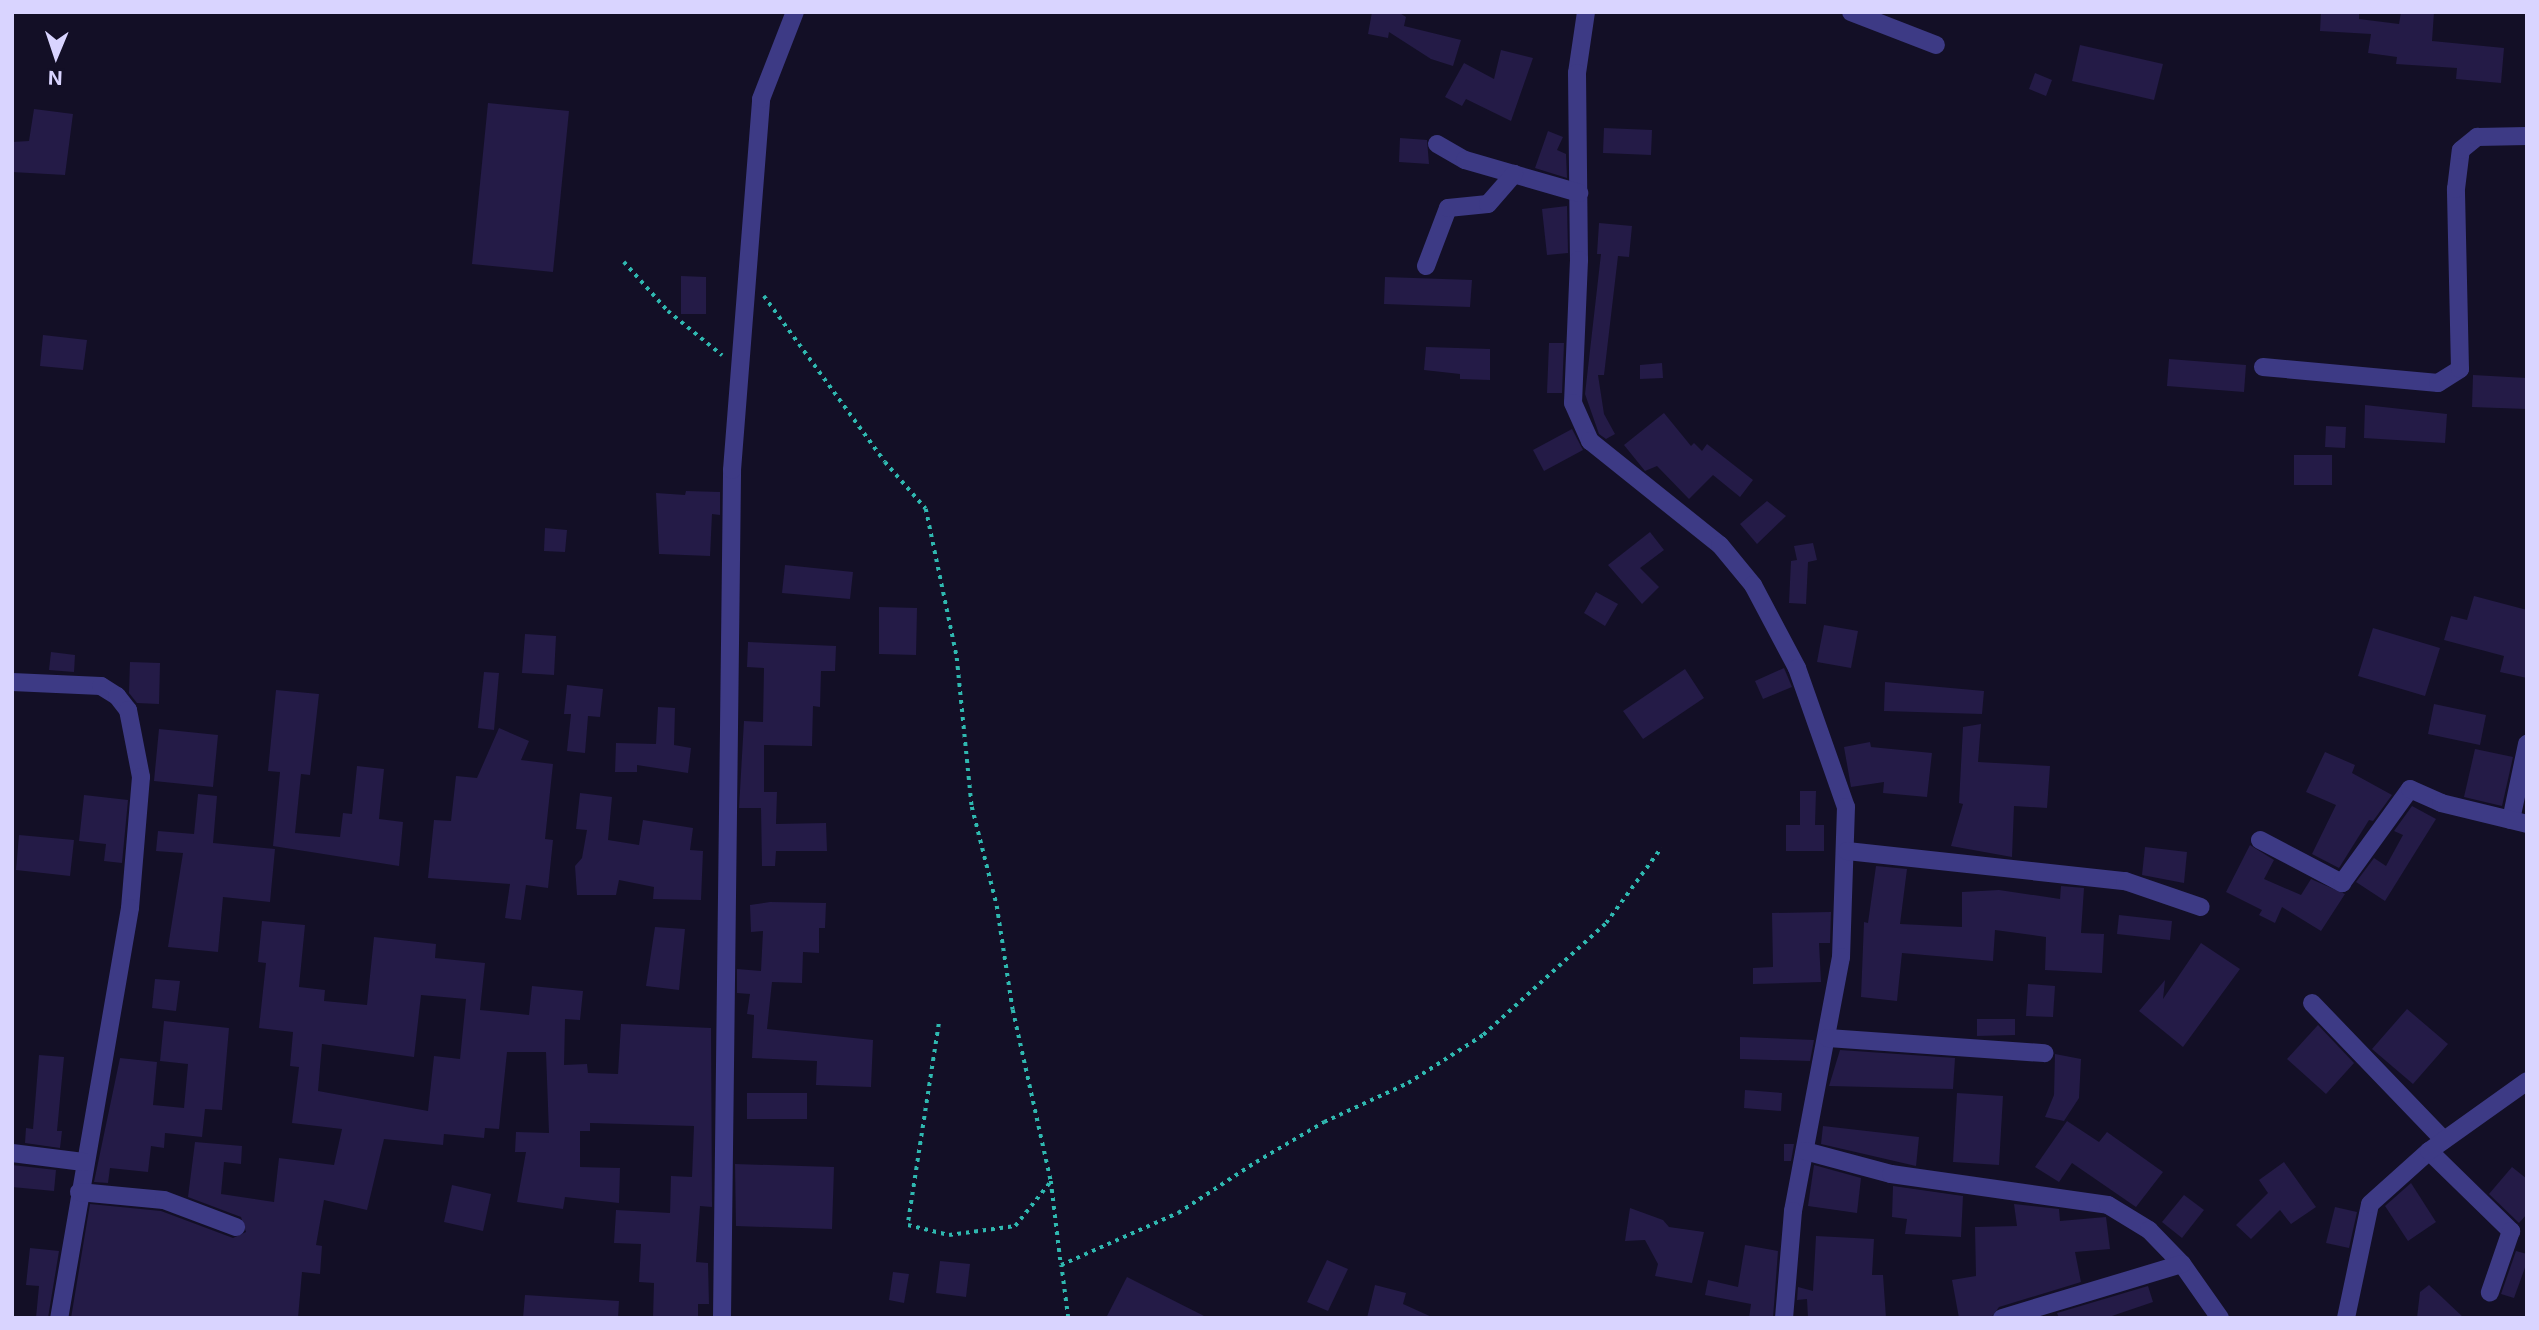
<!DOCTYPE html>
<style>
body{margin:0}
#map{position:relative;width:2539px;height:1330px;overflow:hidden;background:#130f26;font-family:Inter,sans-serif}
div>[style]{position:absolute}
.building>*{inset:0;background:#241b47}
.path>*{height:3.5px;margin-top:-1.75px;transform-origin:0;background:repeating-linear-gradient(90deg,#2fb8b0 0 3.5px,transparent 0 8.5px)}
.minor>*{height:18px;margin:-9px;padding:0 9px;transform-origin:9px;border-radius:9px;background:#3d3a85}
span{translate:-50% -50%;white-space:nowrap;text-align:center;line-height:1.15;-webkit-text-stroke:6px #130f26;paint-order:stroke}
.frame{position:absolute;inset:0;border:14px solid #d9d4ff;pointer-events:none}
.north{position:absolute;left:21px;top:21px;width:70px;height:70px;-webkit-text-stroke:5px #130f26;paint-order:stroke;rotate:182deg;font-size:19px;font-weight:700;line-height:28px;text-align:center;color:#d9d4ff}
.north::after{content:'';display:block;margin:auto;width:24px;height:32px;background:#d9d4ff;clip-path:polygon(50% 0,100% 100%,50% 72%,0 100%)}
</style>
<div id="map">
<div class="building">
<i style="clip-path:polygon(1372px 12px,1398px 12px,1406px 17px,1404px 26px,1461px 40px,1453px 66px,1431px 59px,1389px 32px,1388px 38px,1368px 34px)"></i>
<i style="clip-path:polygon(2321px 12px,2359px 12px,2359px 19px,2399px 24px,2401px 12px,2434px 12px,2432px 41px,2504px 48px,2501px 83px,2456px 79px,2457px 68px,2396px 64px,2397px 57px,2368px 53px,2371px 34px,2320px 31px)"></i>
<i style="clip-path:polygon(2080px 45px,2163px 64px,2154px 100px,2072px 81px)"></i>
<i style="clip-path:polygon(1501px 50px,1533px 58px,1511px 121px,1466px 99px,1462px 106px,1445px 97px,1464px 63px,1494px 79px)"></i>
<i style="clip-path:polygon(2035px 73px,2052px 80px,2046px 96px,2029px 89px)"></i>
<i style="clip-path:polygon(488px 103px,569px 111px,553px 272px,472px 264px)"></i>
<i style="clip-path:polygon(34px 109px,73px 114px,65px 175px,12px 172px,12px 142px,29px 141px)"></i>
<i style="clip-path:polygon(1604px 128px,1652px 130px,1651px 155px,1603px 153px)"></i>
<i style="clip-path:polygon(1548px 131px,1563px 137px,1557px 150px,1566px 154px,1567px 178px,1535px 168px)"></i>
<i style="clip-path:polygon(1400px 138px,1427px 140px,1429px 164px,1399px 162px)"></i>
<i style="clip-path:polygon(1567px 206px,1568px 253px,1547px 255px,1542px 209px)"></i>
<i style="clip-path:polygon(1599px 223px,1632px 226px,1629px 257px,1618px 256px,1604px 375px,1598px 375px,1604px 414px,1615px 434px,1606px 439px,1599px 434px,1585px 394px,1601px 254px,1597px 254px)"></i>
<i style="clip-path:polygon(681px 276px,706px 277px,706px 314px,681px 314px)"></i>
<i style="clip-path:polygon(1385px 277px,1472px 280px,1470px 307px,1384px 304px)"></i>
<i style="clip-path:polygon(43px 335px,87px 340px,83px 370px,40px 366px)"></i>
<i style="clip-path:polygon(1549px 343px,1564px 343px,1562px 393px,1547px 393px)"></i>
<i style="clip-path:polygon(1426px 347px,1490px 349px,1490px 380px,1460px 379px,1460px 374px,1424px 370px)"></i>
<i style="clip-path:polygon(2169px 359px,2246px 365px,2244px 392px,2167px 386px)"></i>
<i style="clip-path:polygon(1662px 363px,1663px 378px,1640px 379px,1640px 365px)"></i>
<i style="clip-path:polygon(2473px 375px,2527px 378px,2527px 409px,2472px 407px)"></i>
<i style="clip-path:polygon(2365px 405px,2447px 414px,2445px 443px,2364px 438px)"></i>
<i style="clip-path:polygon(1664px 413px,1691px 446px,1694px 443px,1702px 451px,1707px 444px,1753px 480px,1740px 497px,1713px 475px,1689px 499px,1657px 466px,1645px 471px,1624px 445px)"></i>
<i style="clip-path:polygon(2326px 426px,2346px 427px,2345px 448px,2325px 447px)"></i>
<i style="clip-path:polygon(1572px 429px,1583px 450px,1544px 471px,1533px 450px)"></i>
<i style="clip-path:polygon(2294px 455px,2332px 455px,2332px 485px,2294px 485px)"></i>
<i style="clip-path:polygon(686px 491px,720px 492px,720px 515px,712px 514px,710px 556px,659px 554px,656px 493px,685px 495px)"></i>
<i style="clip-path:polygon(1767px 501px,1786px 516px,1757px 544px,1740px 524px)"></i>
<i style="clip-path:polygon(545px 528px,567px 530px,565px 552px,544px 551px)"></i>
<i style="clip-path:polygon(1650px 532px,1664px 550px,1640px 568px,1659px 587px,1642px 604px,1608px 565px)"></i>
<i style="clip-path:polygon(1813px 543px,1817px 560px,1808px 562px,1806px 604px,1789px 603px,1791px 561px,1797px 560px,1794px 546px)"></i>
<i style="clip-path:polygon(785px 565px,853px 572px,850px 599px,782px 593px)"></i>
<i style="clip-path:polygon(1596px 592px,1618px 604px,1605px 626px,1584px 613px)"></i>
<i style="clip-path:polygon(2474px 596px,2527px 610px,2527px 678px,2500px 672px,2504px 656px,2444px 640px,2451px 616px,2467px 620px)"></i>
<i style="clip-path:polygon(879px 607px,917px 608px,916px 655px,879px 654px)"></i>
<i style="clip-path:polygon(1824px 625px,1858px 631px,1851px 668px,1817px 662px)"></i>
<i style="clip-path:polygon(2373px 628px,2440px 648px,2425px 696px,2358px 676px)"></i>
<i style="clip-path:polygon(525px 634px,556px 636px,554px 675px,522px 673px)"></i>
<i style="clip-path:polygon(748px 642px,836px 646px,835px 671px,821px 671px,820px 707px,813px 706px,812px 746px,764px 745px,764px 792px,777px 792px,776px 824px,826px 823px,827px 851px,776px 851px,775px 866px,762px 866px,761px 808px,739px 808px,744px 721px,763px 722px,764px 668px,747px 667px)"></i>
<i style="clip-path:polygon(51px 652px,75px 655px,74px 672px,49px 670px)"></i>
<i style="clip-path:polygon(130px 662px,160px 663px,159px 704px,137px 703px,129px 693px)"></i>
<i style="clip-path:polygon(1784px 668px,1792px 687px,1763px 699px,1755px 681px)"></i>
<i style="clip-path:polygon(1685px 669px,1704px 698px,1643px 739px,1623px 711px)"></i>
<i style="clip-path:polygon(484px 672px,499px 673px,494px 730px,478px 728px)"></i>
<i style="clip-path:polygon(1885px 682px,1984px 691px,1982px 714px,1884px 711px)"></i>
<i style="clip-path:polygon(567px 685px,603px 689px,600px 717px,588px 716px,585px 753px,567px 751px,571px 714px,564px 714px)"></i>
<i style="clip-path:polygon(276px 690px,319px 694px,310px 775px,301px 774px,295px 833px,340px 837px,343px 813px,352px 814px,357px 766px,384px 769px,379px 819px,403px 822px,399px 866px,273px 846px,280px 772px,268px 771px)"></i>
<i style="clip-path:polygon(2434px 704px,2486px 715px,2480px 745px,2428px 734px)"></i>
<i style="clip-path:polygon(658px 707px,675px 708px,674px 745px,691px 748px,688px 773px,637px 765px,637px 772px,615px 772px,616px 743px,656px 744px)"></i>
<i style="clip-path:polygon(1981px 724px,1978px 762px,2050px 766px,2047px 808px,2014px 806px,2012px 857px,1951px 846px,1963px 804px,1959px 803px,1963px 727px)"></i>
<i style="clip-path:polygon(499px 728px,529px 741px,521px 760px,553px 764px,545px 839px,553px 840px,548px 888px,526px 885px,521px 920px,505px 918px,510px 884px,428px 878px,434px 820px,451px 821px,456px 776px,477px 778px)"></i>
<i style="clip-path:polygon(159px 729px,218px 735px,213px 787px,154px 781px)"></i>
<i style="clip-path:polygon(1870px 742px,1871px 747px,1932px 753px,1927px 797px,1883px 793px,1884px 782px,1851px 787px,1844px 747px)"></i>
<i style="clip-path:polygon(2475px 749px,2513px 757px,2502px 806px,2464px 797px)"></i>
<i style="clip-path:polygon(2325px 752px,2355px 765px,2352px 773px,2392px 795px,2373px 821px,2369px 820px,2339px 868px,2312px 854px,2336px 805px,2306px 792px)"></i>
<i style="clip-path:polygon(1800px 791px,1816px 791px,1815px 825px,1824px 825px,1824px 851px,1786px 851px,1786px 825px,1800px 825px)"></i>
<i style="clip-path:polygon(580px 793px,612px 797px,608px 840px,639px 845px,643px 820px,693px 828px,690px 850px,703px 851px,701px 900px,653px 899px,654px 887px,619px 880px,616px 895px,577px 895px,575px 866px,582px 858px,587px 830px,576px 829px)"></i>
<i style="clip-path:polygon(198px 794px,217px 796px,213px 843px,275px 849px,270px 902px,223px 897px,218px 952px,168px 947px,183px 853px,156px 851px,158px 831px,194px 834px)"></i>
<i style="clip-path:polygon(84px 795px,128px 800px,122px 863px,104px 861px,106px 844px,79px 841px)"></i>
<i style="clip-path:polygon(2412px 806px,2436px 819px,2385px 901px,2356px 882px,2374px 858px,2386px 866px,2403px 835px,2394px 831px)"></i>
<i style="clip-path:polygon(19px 835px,74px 840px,70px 876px,16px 870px)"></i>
<i style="clip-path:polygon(2250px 845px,2274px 860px,2264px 879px,2301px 895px,2311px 879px,2345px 894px,2321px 931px,2282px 907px,2275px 923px,2259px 915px,2262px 910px,2226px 892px)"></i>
<i style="clip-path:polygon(2145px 847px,2187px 852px,2184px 883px,2142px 875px)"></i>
<i style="clip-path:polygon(1876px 866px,1907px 869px,1900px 924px,1962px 927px,1962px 892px,1999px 890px,2060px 899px,2061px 886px,2084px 888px,2081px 933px,2104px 934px,2102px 973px,2045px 970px,2046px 937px,1995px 930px,1993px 961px,1902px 953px,1897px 1001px,1861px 997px,1864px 922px,1868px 923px)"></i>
<i style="clip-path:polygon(770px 902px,826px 903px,825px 928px,819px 928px,819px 953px,803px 952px,802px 983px,772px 982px,767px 1029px,873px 1040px,871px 1087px,816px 1085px,817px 1061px,752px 1058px,754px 1015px,747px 1014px,750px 994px,737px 993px,737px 969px,761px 971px,763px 931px,751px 932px,750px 905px)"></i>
<i style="clip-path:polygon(1831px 912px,1830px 943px,1819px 943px,1821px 982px,1753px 984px,1753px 968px,1773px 967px,1772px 913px)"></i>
<i style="clip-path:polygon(2119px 915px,2172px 921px,2170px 940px,2117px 934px)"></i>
<i style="clip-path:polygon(evenodd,262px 921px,305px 925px,299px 987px,325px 990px,324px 1001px,367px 1005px,374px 937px,436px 944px,435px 958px,485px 963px,480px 1010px,529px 1015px,532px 986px,583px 991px,580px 1020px,565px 1019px,564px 1065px,587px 1064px,588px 1073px,618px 1074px,621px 1024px,711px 1028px,712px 1207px,700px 1206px,696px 1262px,708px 1263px,709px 1304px,698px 1304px,698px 1318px,653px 1318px,654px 1283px,639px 1282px,641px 1244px,614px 1243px,616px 1210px,670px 1213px,671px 1176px,692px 1177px,694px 1126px,590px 1123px,590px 1131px,580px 1131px,580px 1167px,620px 1168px,619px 1203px,565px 1197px,563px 1209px,517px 1202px,526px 1152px,515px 1152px,516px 1132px,549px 1133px,546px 1052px,507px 1052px,499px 1129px,485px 1128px,484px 1138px,444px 1134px,443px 1145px,384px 1139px,367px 1210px,324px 1200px,316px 1245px,322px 1246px,320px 1274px,302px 1272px,298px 1318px,71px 1318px,90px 1204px,161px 1211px,233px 1238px,246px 1232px,241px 1217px,188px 1197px,195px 1142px,242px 1146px,241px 1164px,224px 1162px,221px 1194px,274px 1202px,279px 1158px,334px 1165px,342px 1129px,292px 1123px,299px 1067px,290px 1066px,293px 1032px,259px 1028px,266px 963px,258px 962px,262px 921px,421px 995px,466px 999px,460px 1059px,434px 1056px,428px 1111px,318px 1091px,322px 1044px,414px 1057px,421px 995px)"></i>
<i style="clip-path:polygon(655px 927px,685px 929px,679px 990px,646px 986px)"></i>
<i style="clip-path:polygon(2201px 943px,2240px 969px,2183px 1047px,2139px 1011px,2165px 980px,2163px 999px)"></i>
<i style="clip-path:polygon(155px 979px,180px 981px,176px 1011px,152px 1008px)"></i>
<i style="clip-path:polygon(2028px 984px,2055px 986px,2053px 1017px,2026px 1016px)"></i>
<i style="clip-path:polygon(2407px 1009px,2448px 1044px,2413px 1084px,2372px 1049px)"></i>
<i style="clip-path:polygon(1977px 1019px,2015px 1019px,2015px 1035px,1977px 1036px)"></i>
<i style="clip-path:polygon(164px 1021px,229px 1028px,222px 1110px,205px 1109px,202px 1137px,165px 1133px,164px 1148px,151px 1146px,148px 1172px,110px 1168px,108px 1183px,94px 1182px,120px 1058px,157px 1062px,153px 1105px,184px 1108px,188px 1064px,160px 1061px)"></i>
<i style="clip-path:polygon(2318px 1025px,2354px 1063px,2326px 1094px,2287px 1059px)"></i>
<i style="clip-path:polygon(1740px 1037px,1814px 1040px,1810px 1061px,1740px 1059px)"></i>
<i style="clip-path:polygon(1840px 1050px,1955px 1058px,1953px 1089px,1829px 1086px)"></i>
<i style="clip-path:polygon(2055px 1054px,2081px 1059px,2079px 1098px,2064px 1121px,2045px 1117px,2054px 1095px)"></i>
<i style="clip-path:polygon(39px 1055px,64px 1057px,57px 1131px,62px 1131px,60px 1148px,25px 1143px,26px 1128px,33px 1129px)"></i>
<i style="clip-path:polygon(1745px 1090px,1782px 1093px,1781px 1111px,1744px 1108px)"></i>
<i style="clip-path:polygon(747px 1093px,807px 1093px,807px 1119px,747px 1119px)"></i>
<i style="clip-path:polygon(1957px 1093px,2003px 1096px,1999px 1165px,1953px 1162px)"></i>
<i style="clip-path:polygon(2067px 1121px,2099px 1142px,2107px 1132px,2163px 1172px,2136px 1207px,2072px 1163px,2059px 1182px,2035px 1167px)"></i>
<i style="clip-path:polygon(1823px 1126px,1919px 1137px,1916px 1166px,1821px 1144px)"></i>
<i style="clip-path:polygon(1784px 1144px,1794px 1144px,1791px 1161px,1784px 1161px)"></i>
<i style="clip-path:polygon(2284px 1162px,2316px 1207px,2291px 1224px,2280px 1210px,2251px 1239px,2236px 1225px,2268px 1193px,2259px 1180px)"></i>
<i style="clip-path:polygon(735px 1164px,834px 1167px,832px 1229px,736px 1226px)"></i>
<i style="clip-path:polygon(12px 1165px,56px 1170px,54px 1191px,12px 1187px)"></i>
<i style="clip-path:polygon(1814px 1165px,1861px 1178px,1857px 1213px,1808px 1206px)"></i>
<i style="clip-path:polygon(2512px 1167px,2527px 1179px,2527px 1214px,2519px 1223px,2489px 1194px)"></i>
<i style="clip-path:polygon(2411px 1183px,2436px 1222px,2408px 1241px,2385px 1206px)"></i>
<i style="clip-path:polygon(452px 1185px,491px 1194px,483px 1231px,444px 1222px)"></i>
<i style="clip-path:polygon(1893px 1186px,1963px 1196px,1961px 1237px,1905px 1234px,1907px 1219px,1892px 1217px)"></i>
<i style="clip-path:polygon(2184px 1195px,2204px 1210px,2182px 1238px,2162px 1222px)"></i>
<i style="clip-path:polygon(2014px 1204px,2059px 1209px,2060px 1221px,2106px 1217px,2110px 1249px,2075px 1252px,2081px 1282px,1999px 1307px,1991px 1318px,1959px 1318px,1952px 1280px,1976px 1276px,1975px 1227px,2017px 1226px)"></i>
<i style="clip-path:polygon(2335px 1207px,2357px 1212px,2349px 1248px,2326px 1243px)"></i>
<i style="clip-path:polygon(1630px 1208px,1663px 1220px,1669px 1227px,1704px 1232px,1692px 1283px,1655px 1276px,1658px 1264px,1645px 1240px,1625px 1241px)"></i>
<i style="clip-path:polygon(1816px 1236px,1874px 1239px,1872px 1275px,1883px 1275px,1886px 1318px,1808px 1318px,1807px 1299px,1797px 1300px,1798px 1287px,1813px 1291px)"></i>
<i style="clip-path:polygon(1745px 1245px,1778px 1251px,1773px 1318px,1749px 1318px,1751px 1304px,1705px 1295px,1708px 1280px,1738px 1287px)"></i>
<i style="clip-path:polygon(30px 1248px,59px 1251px,48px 1318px,36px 1318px,39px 1286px,26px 1285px)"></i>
<i style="clip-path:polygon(2516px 1251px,2527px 1254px,2527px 1262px,2514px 1298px,2501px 1294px)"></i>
<i style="clip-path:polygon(1327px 1260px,1348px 1269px,1328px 1311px,1307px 1302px)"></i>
<i style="clip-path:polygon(940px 1261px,970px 1264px,966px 1297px,936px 1293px)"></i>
<i style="clip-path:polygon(893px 1272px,909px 1274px,904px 1303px,889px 1300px)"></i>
<i style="clip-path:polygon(1127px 1277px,1208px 1318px,1106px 1318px)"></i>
<i style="clip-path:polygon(1375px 1285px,1406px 1293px,1403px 1304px,1434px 1318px,1367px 1318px)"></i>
<i style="clip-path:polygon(2429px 1285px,2464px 1318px,2417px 1318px,2420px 1292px)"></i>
<i style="clip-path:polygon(2148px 1286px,2153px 1302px,2106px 1318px,2059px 1318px,2057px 1313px)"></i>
<i style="clip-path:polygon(525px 1295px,619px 1301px,618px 1318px,523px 1318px)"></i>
</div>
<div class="path">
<i style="left:624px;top:262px;width:66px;rotate:48.1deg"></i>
<i style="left:668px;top:311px;width:70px;rotate:39.2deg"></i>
<i style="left:764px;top:296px;width:205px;rotate:53.9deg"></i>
<i style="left:885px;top:462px;width:62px;rotate:48.9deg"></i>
<i style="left:926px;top:509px;width:152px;rotate:78.2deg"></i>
<i style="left:957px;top:658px;width:150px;rotate:84.3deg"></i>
<i style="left:972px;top:807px;width:102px;rotate:75.8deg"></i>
<i style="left:997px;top:906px;width:105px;rotate:81.3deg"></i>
<i style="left:1013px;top:1010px;width:175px;rotate:77.5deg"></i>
<i style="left:1051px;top:1181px;width:85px;rotate:83.2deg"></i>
<i style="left:939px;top:1024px;width:203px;rotate:98.8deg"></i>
<i style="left:908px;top:1225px;width:42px;rotate:13.7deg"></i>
<i style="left:949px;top:1235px;width:67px;rotate:-7.8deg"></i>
<i style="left:1015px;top:1226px;width:58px;rotate:-51.3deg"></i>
<i style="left:1068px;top:1318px;width:53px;rotate:-97.5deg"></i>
<i style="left:1061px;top:1265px;width:128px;rotate:-24deg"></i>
<i style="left:1178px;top:1213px;width:93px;rotate:-33.2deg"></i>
<i style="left:1256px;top:1162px;width:79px;rotate:-30.5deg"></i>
<i style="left:1324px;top:1122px;width:93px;rotate:-24.9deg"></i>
<i style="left:1408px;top:1083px;width:89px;rotate:-32.6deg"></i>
<i style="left:1483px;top:1035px;width:166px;rotate:-42.3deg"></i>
<i style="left:1606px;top:923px;width:93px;rotate:-53.7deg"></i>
</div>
<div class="minor">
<i style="left:1586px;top:12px;width:62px;rotate:98.4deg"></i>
<i style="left:1577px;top:73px;width:187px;rotate:89.4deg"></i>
<i style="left:1579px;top:260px;width:143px;rotate:92.4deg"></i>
<i style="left:1573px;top:403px;width:42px;rotate:65.9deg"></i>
<i style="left:1590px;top:441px;width:166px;rotate:38.7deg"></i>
<i style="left:1720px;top:545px;width:52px;rotate:50.5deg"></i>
<i style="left:1753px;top:585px;width:94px;rotate:62.1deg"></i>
<i style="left:1797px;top:668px;width:147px;rotate:70.6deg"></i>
<i style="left:1846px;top:807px;width:150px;rotate:91.9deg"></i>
<i style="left:1841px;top:957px;width:258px;rotate:100.7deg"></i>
<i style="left:1793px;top:1211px;width:107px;rotate:94.8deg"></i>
<i style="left:1851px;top:12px;width:91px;rotate:21.2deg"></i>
<i style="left:1437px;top:144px;width:32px;rotate:30deg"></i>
<i style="left:1465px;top:160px;width:119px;rotate:16.1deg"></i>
<i style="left:1426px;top:266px;width:62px;rotate:-69.2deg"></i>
<i style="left:1448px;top:208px;width:40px;rotate:-5.7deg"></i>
<i style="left:1488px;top:204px;width:40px;rotate:-49deg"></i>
<i style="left:2263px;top:367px;width:176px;rotate:5.2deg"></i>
<i style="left:2438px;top:383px;width:26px;rotate:-32deg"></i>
<i style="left:2460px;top:369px;width:180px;rotate:-91.3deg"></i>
<i style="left:2456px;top:189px;width:39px;rotate:-83deg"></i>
<i style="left:2461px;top:150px;width:21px;rotate:-39deg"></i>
<i style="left:2477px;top:137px;width:50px;rotate:-1.1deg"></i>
<i style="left:12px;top:682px;width:89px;rotate:2.6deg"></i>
<i style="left:101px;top:686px;width:19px;rotate:32deg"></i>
<i style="left:117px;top:696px;width:18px;rotate:52deg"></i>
<i style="left:128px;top:710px;width:68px;rotate:79deg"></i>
<i style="left:141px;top:777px;width:131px;rotate:94.8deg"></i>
<i style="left:130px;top:908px;width:416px;rotate:99.8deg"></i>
<i style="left:2511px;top:820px;width:78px;rotate:-78.1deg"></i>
<i style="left:2260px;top:840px;width:93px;rotate:27.7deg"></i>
<i style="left:2342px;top:883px;width:116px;rotate:-54.1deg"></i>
<i style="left:2410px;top:789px;width:34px;rotate:24deg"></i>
<i style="left:2441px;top:803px;width:89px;rotate:13.7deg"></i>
<i style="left:1847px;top:851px;width:280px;rotate:6.2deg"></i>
<i style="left:2125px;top:881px;width:80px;rotate:18.9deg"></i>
<i style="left:2312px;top:1003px;width:190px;rotate:46.1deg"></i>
<i style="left:1828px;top:1038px;width:217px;rotate:4deg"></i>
<i style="left:1805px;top:1151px;width:89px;rotate:15deg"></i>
<i style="left:1891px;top:1174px;width:219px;rotate:8.1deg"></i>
<i style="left:2108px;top:1205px;width:48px;rotate:31.4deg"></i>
<i style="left:2149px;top:1230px;width:47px;rotate:45.9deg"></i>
<i style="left:2182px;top:1264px;width:66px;rotate:54.9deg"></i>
<i style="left:2429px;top:1151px;width:115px;rotate:44.3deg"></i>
<i style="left:2511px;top:1231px;width:65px;rotate:109deg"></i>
<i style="left:12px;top:1153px;width:72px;rotate:7.2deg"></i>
<i style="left:79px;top:1192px;width:85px;rotate:5.4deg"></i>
<i style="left:164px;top:1200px;width:77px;rotate:20.6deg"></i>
<i style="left:722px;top:1318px;width:848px;rotate:-89.32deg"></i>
<i style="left:732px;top:470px;width:372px;rotate:-85.5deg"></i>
<i style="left:761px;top:99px;width:93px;rotate:-68.7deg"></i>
<i style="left:2002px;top:1318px;width:188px;rotate:-16.7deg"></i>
<i style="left:2346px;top:1318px;width:116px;rotate:-78.1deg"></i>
<i style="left:2370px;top:1204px;width:79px;rotate:-41.9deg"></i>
<i style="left:2429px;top:1151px;width:120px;rotate:-35.5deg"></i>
</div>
<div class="frame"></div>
<div class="north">N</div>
</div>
